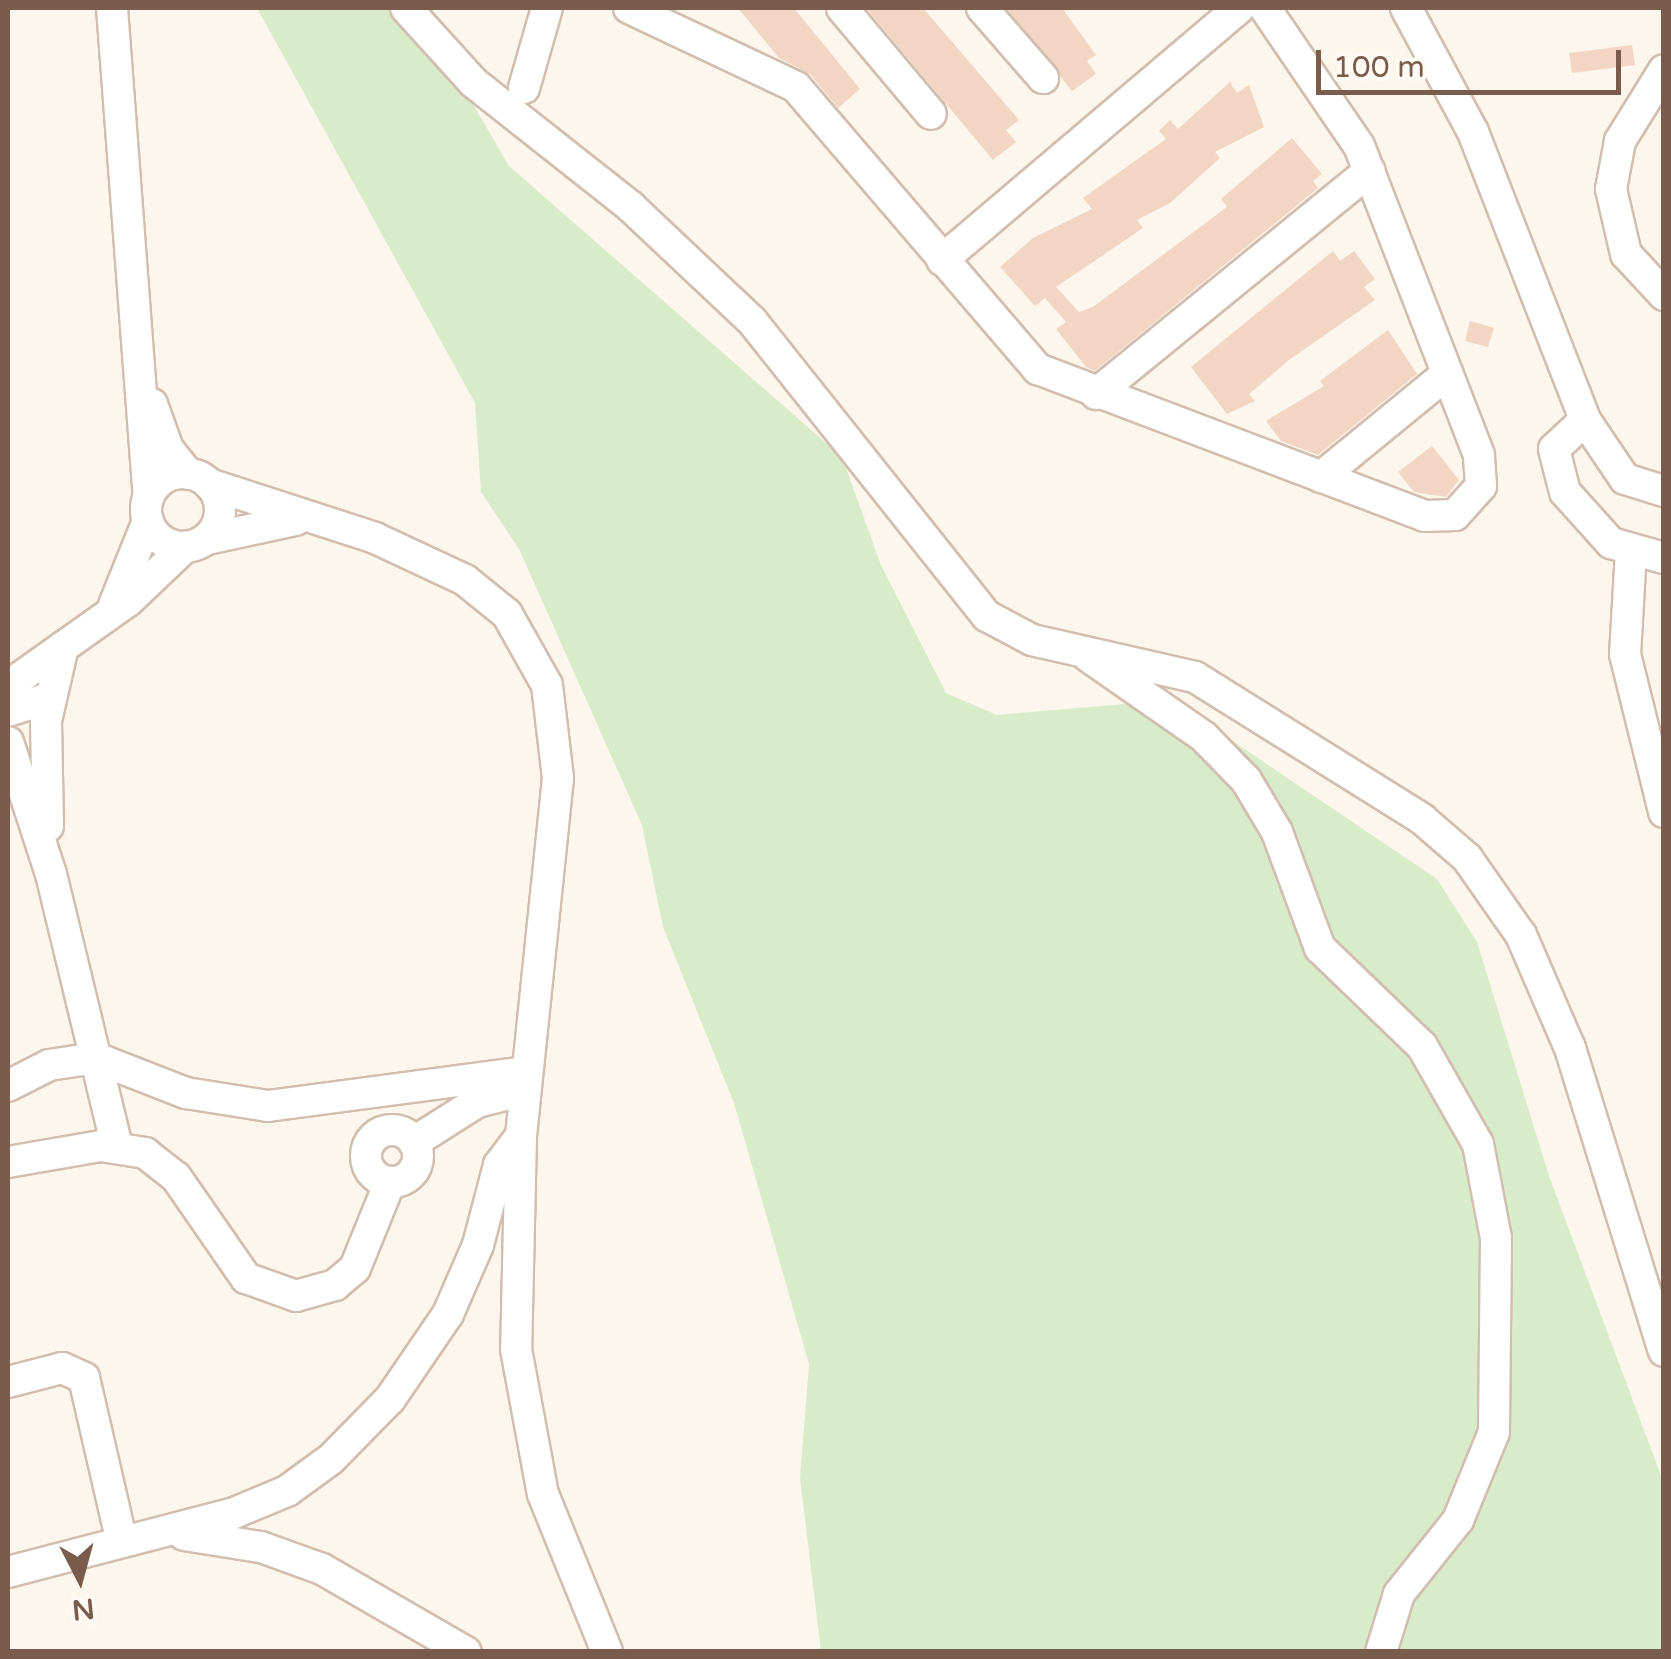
<!DOCTYPE html>
<style>
body{margin:0}
#map{position:relative;width:1671px;height:1659px;overflow:hidden;background:#fdf6ec;font-family:"Varela Round",sans-serif}
div>[style]{position:absolute}
.green>*{inset:0;background:#d8ecc9}
.building>*{inset:0;background:#f3d5c3}
.roads{filter:drop-shadow(2px 0 #d1beb0) drop-shadow(-2px 0 #d1beb0) drop-shadow(0 2px #d1beb0) drop-shadow(0 -2px #d1beb0)}
.minor>*{height:30px;margin:-15px;padding:0 15px;transform-origin:15px;border-radius:15px;background:#fff}
.minor>.ring{margin:-15px;padding:0;box-sizing:content-box;background:none;border:30px solid #fff;border-radius:50%}
span{translate:-50% -50%;white-space:nowrap;text-align:center;line-height:1.15;-webkit-text-stroke:9px #fffaf3;paint-order:stroke}
.frame{position:absolute;inset:0;border:10px solid #7a5c4d;pointer-events:none}
.north{position:absolute;left:30px;top:1529px;width:100px;height:100px;-webkit-text-stroke:8px #fffaf3;paint-order:stroke;rotate:174deg;font-size:28px;font-weight:700;line-height:40px;text-align:center;color:#7a5c4d}
.north::after{content:'';display:block;margin:auto;width:35px;height:45px;background:#7a5c4d;clip-path:polygon(50% 0,100% 100%,50% 72%,0 100%)}
.scale{position:absolute;left:1316px;top:50px;width:305px;height:45px;box-sizing:border-box;border:5px solid #7a5c4d;border-top:0;padding-left:12px;font-size:30px;line-height:35px;white-space:nowrap;color:#7a5c4d;-webkit-text-stroke:8px #fffaf3;paint-order:stroke}
</style>
<div id="map">
<div class="green">
<i style="clip-path:polygon(257px 8px,417px 8px,509px 166px,842px 457px,881px 565px,946px 693px,997px 715px,1172px 700px,1437px 879px,1477px 942px,1549px 1176px,1663px 1481px,1663px 1651px,821px 1651px,800px 1478px,809px 1364px,734px 1103px,663px 927px,642px 825px,519px 549px,481px 492px,475px 403px)"></i>
</div>
<div class="building">
<i style="clip-path:polygon(738px 8px,794px 8px,860px 89px,838px 108px,810px 74px,779px 58px)"></i>
<i style="clip-path:polygon(866px 8px,923px 8px,1019px 120px,1006px 130px,1016px 142px,993px 160px)"></i>
<i style="clip-path:polygon(1006px 8px,1062px 8px,1096px 55px,1087px 61px,1096px 74px,1072px 91px)"></i>
<i style="clip-path:polygon(1632px 45px,1635px 65px,1572px 73px,1569px 53px)"></i>
<i style="clip-path:polygon(1230px 82px,1237px 93px,1249px 85px,1264px 127px,1215px 152px,1220px 158px,1170px 203px,1137px 220px,1143px 228px,1056px 287px,1079px 312px,1093px 307px,1227px 207px,1221px 199px,1292px 138px,1322px 174px,1313px 181px,1318px 188px,1095px 371px,1086px 367px,1056px 329px,1066px 322px,1045px 298px,1035px 306px,1000px 267px,1033px 238px,1092px 209px,1083px 198px,1166px 139px,1159px 131px,1170px 120px,1178px 129px)"></i>
<i style="clip-path:polygon(1333px 251px,1340px 261px,1354px 251px,1375px 279px,1364px 287px,1375px 300px,1289px 360px,1249px 394px,1255px 401px,1227px 414px,1191px 367px)"></i>
<i style="clip-path:polygon(1470px 321px,1494px 328px,1488px 347px,1465px 341px)"></i>
<i style="clip-path:polygon(1388px 330px,1417px 374px,1318px 455px,1281px 441px,1266px 421px,1324px 386px,1320px 381px)"></i>
<i style="clip-path:polygon(1432px 446px,1459px 480px,1446px 497px,1414px 492px,1398px 472px)"></i>
</div>
<div class="roads">
<div class="minor">
<i style="left:112px;top:8px;width:490px;rotate:85.7deg"></i>
<i style="left:406px;top:8px;width:100px;rotate:47.8deg"></i>
<i style="left:473px;top:82px;width:201px;rotate:38.3deg"></i>
<i style="left:631px;top:207px;width:166px;rotate:43.3deg"></i>
<i style="left:752px;top:321px;width:377px;rotate:51.5deg"></i>
<i style="left:987px;top:616px;width:51px;rotate:28.1deg"></i>
<i style="left:1032px;top:640px;width:167px;rotate:12.8deg"></i>
<i style="left:1195px;top:677px;width:268px;rotate:32deg"></i>
<i style="left:1422px;top:819px;width:60px;rotate:40.9deg"></i>
<i style="left:1467px;top:858px;width:94px;rotate:55deg"></i>
<i style="left:1521px;top:935px;width:123px;rotate:66.6deg"></i>
<i style="left:1570px;top:1048px;width:317px;rotate:72.8deg"></i>
<i style="left:629px;top:8px;width:185px;rotate:25.3deg"></i>
<i style="left:796px;top:87px;width:372px;rotate:49.4deg"></i>
<i style="left:1038px;top:369px;width:414px;rotate:20.8deg"></i>
<i style="left:1425px;top:516px;width:30px;rotate:-2deg"></i>
<i style="left:1455px;top:515px;width:39px;rotate:-48deg"></i>
<i style="left:1481px;top:486px;width:31px;rotate:-94deg"></i>
<i style="left:1479px;top:455px;width:331px;rotate:-111.2deg"></i>
<i style="left:1359px;top:146px;width:167px;rotate:-124.3deg"></i>
<i style="left:842px;top:8px;width:138px;rotate:50deg"></i>
<i style="left:982px;top:8px;width:93px;rotate:48.9deg"></i>
<i style="left:1406px;top:8px;width:141px;rotate:61.6deg"></i>
<i style="left:1473px;top:132px;width:309px;rotate:68.7deg"></i>
<i style="left:1585px;top:420px;width:71px;rotate:55.9deg"></i>
<i style="left:1625px;top:479px;width:41px;rotate:17.1deg"></i>
<i style="left:1664px;top:70px;width:84px;rotate:121.8deg"></i>
<i style="left:1620px;top:141px;width:49px;rotate:100.6deg"></i>
<i style="left:1611px;top:189px;width:67px;rotate:77deg"></i>
<i style="left:1626px;top:254px;width:56px;rotate:47.2deg"></i>
<i style="left:524px;top:88px;width:83px;rotate:-74deg"></i>
<i style="left:942px;top:260px;width:390px;rotate:-40.3deg"></i>
<i style="left:1096px;top:394px;width:353px;rotate:-39.2deg"></i>
<i style="left:152px;top:404px;width:48px;rotate:70.4deg"></i>
<i style="left:168px;top:449px;width:32px;rotate:51deg"></i>
<i style="left:1585px;top:420px;width:42px;rotate:136.9deg"></i>
<i style="left:1554px;top:449px;width:44px;rotate:75.7deg"></i>
<i style="left:1565px;top:492px;width:69px;rotate:48deg"></i>
<i style="left:1611px;top:543px;width:55px;rotate:15.8deg"></i>
<i class="ring" style="left:146px;top:473px;width:44px;height:44px"></i>
<i style="left:1321px;top:477px;width:163px;rotate:-39.3deg"></i>
<i style="left:209px;top:484px;width:175px;rotate:18deg"></i>
<i style="left:375px;top:538px;width:99px;rotate:25deg"></i>
<i style="left:465px;top:580px;width:54px;rotate:39deg"></i>
<i style="left:507px;top:614px;width:81px;rotate:60.6deg"></i>
<i style="left:547px;top:685px;width:94px;rotate:83.3deg"></i>
<i style="left:558px;top:778px;width:360px;rotate:95.9deg"></i>
<i style="left:521px;top:1136px;width:213px;rotate:91.3deg"></i>
<i style="left:516px;top:1349px;width:147px;rotate:79.5deg"></i>
<i style="left:543px;top:1494px;width:170px;rotate:67.9deg"></i>
<i style="left:207px;top:539px;width:91px;rotate:-12.1deg"></i>
<i style="left:1631px;top:551px;width:103px;rotate:93.3deg"></i>
<i style="left:1625px;top:654px;width:163px;rotate:76.1deg"></i>
<i style="left:114px;top:605px;width:91px;rotate:-68deg"></i>
<i style="left:1089px;top:657px;width:140px;rotate:34.8deg"></i>
<i style="left:1204px;top:737px;width:60px;rotate:45.7deg"></i>
<i style="left:1246px;top:780px;width:61px;rotate:59.2deg"></i>
<i style="left:1277px;top:832px;width:124px;rotate:69.7deg"></i>
<i style="left:1320px;top:948px;width:141px;rotate:43.9deg"></i>
<i style="left:1422px;top:1046px;width:113px;rotate:60.3deg"></i>
<i style="left:1478px;top:1144px;width:96px;rotate:79.2deg"></i>
<i style="left:1496px;top:1238px;width:194px;rotate:90.6deg"></i>
<i style="left:1494px;top:1432px;width:95px;rotate:112.2deg"></i>
<i style="left:1458px;top:1520px;width:95px;rotate:128.6deg"></i>
<i style="left:1399px;top:1594px;width:61px;rotate:107.2deg"></i>
<i style="left:8px;top:686px;width:147px;rotate:-35.3deg"></i>
<i style="left:128px;top:601px;width:79px;rotate:-43.5deg"></i>
<i style="left:8px;top:711px;width:43px;rotate:-17.6deg"></i>
<i style="left:8px;top:742px;width:139px;rotate:72deg"></i>
<i style="left:51px;top:874px;width:280px;rotate:76.4deg"></i>
<i style="left:48px;top:826px;width:105px;rotate:-91.1deg"></i>
<i style="left:46px;top:721px;width:76px;rotate:-77.1deg"></i>
<i style="left:8px;top:1086px;width:46px;rotate:-27.1deg"></i>
<i style="left:49px;top:1065px;width:48px;rotate:-8.5deg"></i>
<i style="left:96px;top:1058px;width:97px;rotate:21.3deg"></i>
<i style="left:186px;top:1093px;width:83px;rotate:9deg"></i>
<i style="left:268px;top:1106px;width:261px;rotate:-7.5deg"></i>
<i class="ring" style="left:366px;top:1130px;width:22px;height:22px"></i>
<i style="left:414px;top:1142px;width:75px;rotate:-32.4deg"></i>
<i style="left:477px;top:1102px;width:49px;rotate:-14deg"></i>
<i style="left:8px;top:1162px;width:94px;rotate:-9.8deg"></i>
<i style="left:101px;top:1146px;width:45px;rotate:9deg"></i>
<i style="left:145px;top:1153px;width:39px;rotate:38deg"></i>
<i style="left:176px;top:1177px;width:123px;rotate:55.3deg"></i>
<i style="left:246px;top:1278px;width:53px;rotate:19.8deg"></i>
<i style="left:296px;top:1296px;width:41px;rotate:-15.8deg"></i>
<i style="left:335px;top:1285px;width:26px;rotate:-40deg"></i>
<i style="left:355px;top:1268px;width:93px;rotate:-67.9deg"></i>
<i style="left:8px;top:1382px;width:56px;rotate:-14.5deg"></i>
<i style="left:62px;top:1368px;width:24px;rotate:24deg"></i>
<i style="left:84px;top:1378px;width:168px;rotate:77deg"></i>
<i style="left:184px;top:1535px;width:78px;rotate:8.9deg"></i>
<i style="left:261px;top:1547px;width:65px;rotate:19.8deg"></i>
<i style="left:322px;top:1569px;width:166px;rotate:30deg"></i>
<i style="left:8px;top:1572px;width:234px;rotate:-14.6deg"></i>
<i style="left:234px;top:1513px;width:57px;rotate:-22.5deg"></i>
<i style="left:287px;top:1491px;width:54px;rotate:-36deg"></i>
<i style="left:331px;top:1459px;width:84px;rotate:-45.5deg"></i>
<i style="left:390px;top:1399px;width:103px;rotate:-55.7deg"></i>
<i style="left:448px;top:1314px;width:75px;rotate:-66.5deg"></i>
<i style="left:478px;top:1245px;width:83px;rotate:-75.3deg"></i>
<i style="left:499px;top:1165px;width:36px;rotate:-53deg"></i>
</div>
</div>
<div class="frame"></div>
<div class="north">N</div>
<div class="scale">100 m</div>
</div>
